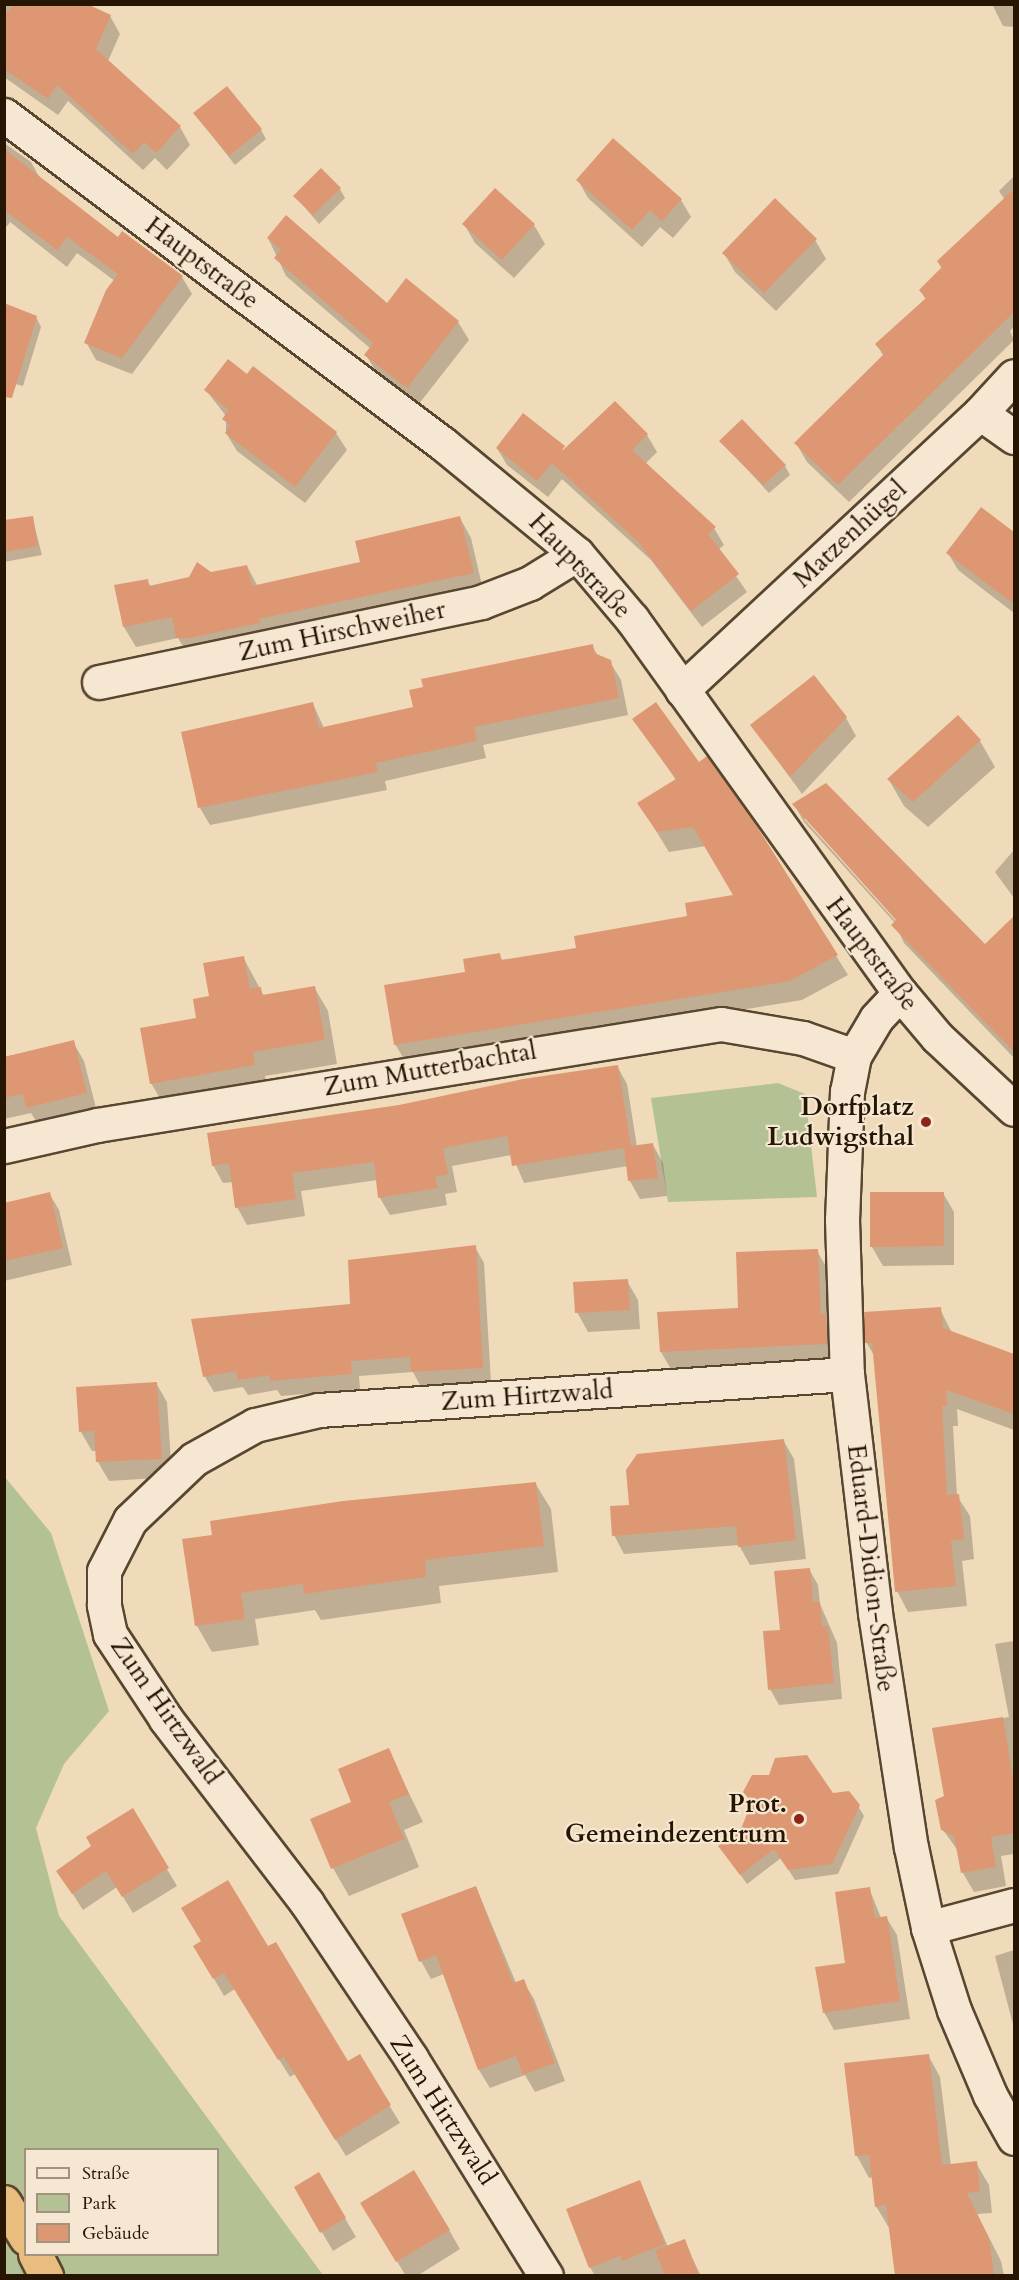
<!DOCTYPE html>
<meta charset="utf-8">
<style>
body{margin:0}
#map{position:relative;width:1019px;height:2280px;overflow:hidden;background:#efdaba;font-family:Cardo,serif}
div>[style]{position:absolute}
.green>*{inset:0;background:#b4c194}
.shadow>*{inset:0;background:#0003}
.building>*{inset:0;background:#dd9873}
.roads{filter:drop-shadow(2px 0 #584630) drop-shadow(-2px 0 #584630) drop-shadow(0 2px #584630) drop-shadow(0 -2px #584630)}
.minor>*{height:33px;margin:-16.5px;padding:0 16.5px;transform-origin:16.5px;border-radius:16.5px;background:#f5e7d2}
.highway>*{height:33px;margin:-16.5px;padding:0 16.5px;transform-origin:16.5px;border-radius:16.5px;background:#e8bd7d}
.dots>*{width:16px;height:16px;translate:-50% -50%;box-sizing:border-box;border:3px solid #f5e7d2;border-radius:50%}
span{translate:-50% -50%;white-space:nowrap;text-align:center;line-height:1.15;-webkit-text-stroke:4.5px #f5e7d2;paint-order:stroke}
.street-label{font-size:26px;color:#251502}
.poi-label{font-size:26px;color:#251502;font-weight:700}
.right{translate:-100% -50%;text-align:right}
.frame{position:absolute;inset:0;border:6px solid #251502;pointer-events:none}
.legend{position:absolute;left:24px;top:2148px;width:195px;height:108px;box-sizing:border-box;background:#f5e7d2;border:2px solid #a2937f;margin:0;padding:8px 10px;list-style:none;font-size:18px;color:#251502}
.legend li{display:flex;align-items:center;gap:12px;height:30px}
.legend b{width:30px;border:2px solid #a2937f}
</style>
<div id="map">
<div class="green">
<i style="clip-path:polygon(778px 1083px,805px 1094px,817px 1197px,668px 1202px,651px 1098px)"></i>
<i style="clip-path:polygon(evenodd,4px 1476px,51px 1533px,109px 1711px,64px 1764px,36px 1828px,59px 1916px,323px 2275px,5px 2275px,4px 1476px,26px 2150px,218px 2150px,218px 2254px,26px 2254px,26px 2150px)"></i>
</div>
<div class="shadow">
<i style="clip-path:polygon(4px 4px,83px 4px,110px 16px,120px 34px,108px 61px,180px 127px,190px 145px,167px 170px,155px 158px,143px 170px,68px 101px,58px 115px,4px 77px)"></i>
<i style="clip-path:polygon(992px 4px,1014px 4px,1014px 27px,1003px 26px)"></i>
<i style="clip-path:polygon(195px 114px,261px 130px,266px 139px,235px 165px)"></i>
<i style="clip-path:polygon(4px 143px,31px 162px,41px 180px,118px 239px,182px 277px,192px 294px,132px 374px,96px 360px,86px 342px,115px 281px,77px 253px,67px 267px,10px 222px,4px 230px)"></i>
<i style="clip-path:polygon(1014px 176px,1014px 327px,1010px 331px,1014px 340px,849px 502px,807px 462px,796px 443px,884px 357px,877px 345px,926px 300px,920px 290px,942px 269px,938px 262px,1005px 200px,999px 191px)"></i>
<i style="clip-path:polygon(578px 180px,681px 200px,691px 217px,673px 238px,660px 227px,642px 247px,588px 198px)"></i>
<i style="clip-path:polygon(340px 189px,345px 198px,319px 224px,295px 196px)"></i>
<i style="clip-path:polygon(464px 224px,534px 225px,545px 244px,514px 278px,475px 243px)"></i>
<i style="clip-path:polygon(268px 238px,387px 305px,458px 322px,469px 340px,418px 405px,377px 373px,366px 355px,371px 349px,286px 276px)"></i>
<i style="clip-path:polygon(815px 240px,826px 259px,776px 311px,735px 272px,724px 253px)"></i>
<i style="clip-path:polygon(36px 317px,41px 327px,23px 386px,4px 381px)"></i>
<i style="clip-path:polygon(247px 376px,336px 433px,347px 450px,305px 503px,237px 451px,226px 433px,226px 416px,206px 390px)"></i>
<i style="clip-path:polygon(615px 403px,647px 435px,657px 452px,645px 464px,714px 528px,724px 545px,718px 550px,747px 592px,702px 627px,651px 560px,562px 479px,548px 497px,507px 465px,497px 448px,565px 450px)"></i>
<i style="clip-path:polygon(721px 441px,785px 466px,790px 475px,769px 493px)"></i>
<i style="clip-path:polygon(982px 509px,1014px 534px,1014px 613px,958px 570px,948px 553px)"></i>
<i style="clip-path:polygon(32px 517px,42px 555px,4px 562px,4px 522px)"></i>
<i style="clip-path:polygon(460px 518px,471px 538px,484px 594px,190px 658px,178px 638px,136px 647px,124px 627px,147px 580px,151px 587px,247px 566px,258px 587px,361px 563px)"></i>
<i style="clip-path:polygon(592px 645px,598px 656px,610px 662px,621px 680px,628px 715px,483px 745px,486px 758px,385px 781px,387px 790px,210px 825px,200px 808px,313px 704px,324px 728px,414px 708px)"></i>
<i style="clip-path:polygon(846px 718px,856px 736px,802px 794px,752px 725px)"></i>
<i style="clip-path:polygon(634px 719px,699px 764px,755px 826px,848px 975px,802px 1000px,407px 1064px,395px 1044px,467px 973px,499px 954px,503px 961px,578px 949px,689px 918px,735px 896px,706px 846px,669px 852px,639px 803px,676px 780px)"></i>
<i style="clip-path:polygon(980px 741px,995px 767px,928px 827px,904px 806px,889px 780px)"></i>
<i style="clip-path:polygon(evenodd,794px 804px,985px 947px,1014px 918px,1014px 1058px,904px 943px,895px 923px,804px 822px,794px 804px,804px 819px,808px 819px,903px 924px,900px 926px,804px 819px)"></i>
<i style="clip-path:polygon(1014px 850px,1014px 898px,995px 872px)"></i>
<i style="clip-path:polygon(243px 957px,264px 996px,314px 987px,328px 1011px,337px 1064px,265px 1076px,268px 1089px,165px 1107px,151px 1083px)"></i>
<i style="clip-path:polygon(73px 1042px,84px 1061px,97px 1112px,39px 1126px,31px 1113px,4px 1119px,4px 1057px)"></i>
<i style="clip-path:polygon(617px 1066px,627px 1084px,637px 1147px,653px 1145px,663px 1163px,667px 1196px,640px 1199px,630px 1181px,628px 1166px,524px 1183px,512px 1155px,452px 1166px,457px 1192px,445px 1194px,447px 1205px,390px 1215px,380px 1198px,377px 1180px,301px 1191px,305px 1216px,247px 1225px,237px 1207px,233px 1182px,223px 1183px,213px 1165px,399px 1107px)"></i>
<i style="clip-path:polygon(49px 1193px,59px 1210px,72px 1265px,4px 1281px,4px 1204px)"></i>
<i style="clip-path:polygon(943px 1193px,954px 1212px,954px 1265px,883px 1266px,872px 1247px)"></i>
<i style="clip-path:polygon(475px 1247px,484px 1263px,491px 1383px,421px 1387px,413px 1372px,359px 1376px,360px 1389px,281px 1396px,277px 1390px,248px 1395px,243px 1387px,214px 1392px,205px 1377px,193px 1320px,351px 1306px)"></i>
<i style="clip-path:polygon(817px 1251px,828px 1270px,837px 1363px,672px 1371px,661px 1352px,740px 1309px)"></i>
<i style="clip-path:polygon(627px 1281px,638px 1300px,640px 1329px,588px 1332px,577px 1312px)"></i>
<i style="clip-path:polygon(940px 1309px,952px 1333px,1014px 1356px,1014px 1430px,957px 1409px,958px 1426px,953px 1426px,957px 1496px,970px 1516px,974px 1559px,962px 1561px,967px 1606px,908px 1612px,897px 1591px,875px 1357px,866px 1342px)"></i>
<i style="clip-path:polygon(156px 1383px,167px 1402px,172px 1477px,109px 1481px,98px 1462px,97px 1451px,92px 1451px,81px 1432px)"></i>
<i style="clip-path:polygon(783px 1440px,794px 1459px,806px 1559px,750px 1565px,739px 1545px,624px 1554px,614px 1535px,631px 1506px)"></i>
<i style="clip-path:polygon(535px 1483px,551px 1509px,558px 1572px,439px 1586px,441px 1603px,321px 1620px,315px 1610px,255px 1619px,259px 1645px,212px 1652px,197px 1626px,214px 1536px)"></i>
<i style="clip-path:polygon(809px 1569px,818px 1585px,820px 1604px,837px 1643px,842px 1699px,779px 1705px,770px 1689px,781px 1631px)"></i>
<i style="clip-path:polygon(1014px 1641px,1014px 1854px,1001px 1856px,1006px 1886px,974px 1892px,963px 1873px,959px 1852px,943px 1830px,945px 1797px,934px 1730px,1009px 1717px,995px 1644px)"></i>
<i style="clip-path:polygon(388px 1750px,423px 1822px,404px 1830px,419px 1867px,349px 1896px,333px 1868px,353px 1802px)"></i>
<i style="clip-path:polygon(745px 1792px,858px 1806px,864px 1816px,838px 1874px,795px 1880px,781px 1858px,747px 1884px,720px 1846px,741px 1832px,752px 1804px)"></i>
<i style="clip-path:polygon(132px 1810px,177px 1886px,133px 1913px,117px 1887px,83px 1910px,58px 1871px,93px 1847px)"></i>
<i style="clip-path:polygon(476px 1887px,516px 1983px,523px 1981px,534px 1999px,565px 2081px,535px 2092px,525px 2075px,490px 2088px,479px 2070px,444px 1974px,431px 1979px,421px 1961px)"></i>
<i style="clip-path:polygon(869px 1888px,881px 1918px,886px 1917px,897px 1935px,910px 2019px,834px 2030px,824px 2012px,846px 1964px)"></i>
<i style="clip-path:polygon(195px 1946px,267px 1948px,348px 2063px,359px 2056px,400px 2123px,346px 2156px,295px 2074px,290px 2077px,235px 1989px,224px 1996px)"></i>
<i style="clip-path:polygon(1014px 1950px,1014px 2028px,995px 1956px)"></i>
<i style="clip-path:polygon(928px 2055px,940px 2077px,951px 2166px,976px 2163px,989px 2185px,992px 2213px,977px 2214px,1001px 2261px,1004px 2276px,896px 2276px,889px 2228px,876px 2206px,873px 2177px,869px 2178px,857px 2156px)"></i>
<i style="clip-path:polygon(319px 2174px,356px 2237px,333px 2251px,296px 2188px)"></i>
<i style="clip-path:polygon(640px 2182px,668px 2247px,684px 2241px,701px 2276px,595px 2276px,590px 2267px)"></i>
<i style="clip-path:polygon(373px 2222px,449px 2230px,460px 2249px,417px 2276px,406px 2276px)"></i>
</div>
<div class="building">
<i style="clip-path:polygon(13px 4px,87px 4px,111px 15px,96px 49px,181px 126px,156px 153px,144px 142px,133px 154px,57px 85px,48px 99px,4px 69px,4px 17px)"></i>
<i style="clip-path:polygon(227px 86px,262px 129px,229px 156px,193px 113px)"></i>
<i style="clip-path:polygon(613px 138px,682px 199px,662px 221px,650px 210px,632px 230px,576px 180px)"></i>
<i style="clip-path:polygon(4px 149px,118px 237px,122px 231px,183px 276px,122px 358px,84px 343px,106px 290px,118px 274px,67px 237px,57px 250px,4px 210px)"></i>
<i style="clip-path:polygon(321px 168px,341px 188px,313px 215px,293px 196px)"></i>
<i style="clip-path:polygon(495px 188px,535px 224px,502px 260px,462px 224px)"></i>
<i style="clip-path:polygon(1014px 189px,1014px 312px,838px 485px,794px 443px,884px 354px,875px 344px,926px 298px,919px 290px,942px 267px,937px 261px)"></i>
<i style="clip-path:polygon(775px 198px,817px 239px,764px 293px,722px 253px)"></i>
<i style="clip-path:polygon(286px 215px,387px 303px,406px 278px,459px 321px,407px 388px,364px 355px,373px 343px,274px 258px,281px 250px,267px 238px)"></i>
<i style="clip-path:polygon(4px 303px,37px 316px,12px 398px,4px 397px)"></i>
<i style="clip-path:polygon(228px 359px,247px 374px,253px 366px,337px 432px,295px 487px,225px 433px,230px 425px,222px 419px,229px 410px,204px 390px)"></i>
<i style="clip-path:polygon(615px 401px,648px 434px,632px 450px,716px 527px,708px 534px,739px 574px,691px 611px,639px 543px,552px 463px,537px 481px,496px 448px,523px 413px,565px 446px,561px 452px)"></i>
<i style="clip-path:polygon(742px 419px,786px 465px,763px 485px,719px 441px)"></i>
<i style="clip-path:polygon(981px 507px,1014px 532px,1014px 604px,946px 553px)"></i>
<i style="clip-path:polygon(33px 516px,38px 546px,4px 552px,4px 520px)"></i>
<i style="clip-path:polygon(460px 516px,474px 573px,259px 619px,260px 623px,190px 638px,176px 638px,172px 617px,123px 627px,114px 585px,148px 579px,149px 586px,189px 577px,197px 562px,211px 572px,247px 565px,252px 586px,360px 562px,355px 541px)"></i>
<i style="clip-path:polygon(593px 644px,594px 653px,611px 660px,619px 698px,474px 727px,477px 741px,376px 763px,378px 772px,198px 808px,181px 732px,313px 702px,319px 728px,413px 707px,409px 690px,423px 687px,421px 679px)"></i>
<i style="clip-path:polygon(814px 675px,847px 717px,790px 777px,750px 725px)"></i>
<i style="clip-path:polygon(656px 702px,699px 762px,707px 756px,756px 825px,838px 955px,790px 981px,394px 1045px,384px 985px,465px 972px,463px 959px,500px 953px,501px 960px,576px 948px,574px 936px,687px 916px,685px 903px,733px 895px,693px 827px,657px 832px,637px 803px,676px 779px,632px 719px)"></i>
<i style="clip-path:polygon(958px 715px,981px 740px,913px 802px,887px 779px)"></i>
<i style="clip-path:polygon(826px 783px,985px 944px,1014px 916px,1014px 1052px,891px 925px,896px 920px,792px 804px)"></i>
<i style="clip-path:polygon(244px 956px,250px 989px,261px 987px,262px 995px,315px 986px,325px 1040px,253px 1052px,255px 1065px,150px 1084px,140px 1028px,196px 1018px,193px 999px,209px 996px,203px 963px)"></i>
<i style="clip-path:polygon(74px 1040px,87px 1093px,26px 1108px,23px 1094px,4px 1098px,4px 1057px)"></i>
<i style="clip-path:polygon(618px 1065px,631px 1146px,653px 1143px,658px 1178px,628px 1181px,624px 1148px,512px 1166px,507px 1136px,443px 1148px,448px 1174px,435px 1177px,438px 1188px,378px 1198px,374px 1162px,292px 1173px,296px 1199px,235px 1208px,229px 1163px,212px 1166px,207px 1133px,399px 1105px,523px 1079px)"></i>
<i style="clip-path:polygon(50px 1192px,63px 1248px,4px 1261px,4px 1203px)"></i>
<i style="clip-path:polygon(870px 1192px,944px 1192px,944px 1246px,870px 1247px)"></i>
<i style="clip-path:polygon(476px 1245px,483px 1368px,411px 1372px,410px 1357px,351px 1361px,352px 1374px,270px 1381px,270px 1375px,238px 1380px,236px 1371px,203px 1377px,191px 1319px,350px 1304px,348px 1260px)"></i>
<i style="clip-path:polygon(818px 1249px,821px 1314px,826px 1314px,827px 1344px,660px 1352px,657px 1312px,738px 1308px,736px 1252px)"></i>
<i style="clip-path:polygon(628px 1279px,630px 1310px,575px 1313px,573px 1282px)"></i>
<i style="clip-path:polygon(941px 1307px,943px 1328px,1014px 1354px,1014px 1414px,946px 1390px,947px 1406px,942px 1406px,947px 1495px,959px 1494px,964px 1539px,951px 1541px,956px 1586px,895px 1592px,872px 1343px,865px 1343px,864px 1312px)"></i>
<i style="clip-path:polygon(157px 1382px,162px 1459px,96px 1462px,94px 1431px,79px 1432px,76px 1387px)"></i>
<i style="clip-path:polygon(784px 1439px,796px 1540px,738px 1547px,736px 1526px,612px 1536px,610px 1506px,629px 1505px,626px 1470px,637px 1454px)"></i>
<i style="clip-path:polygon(536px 1482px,544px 1546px,425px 1560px,426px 1577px,304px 1594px,303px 1584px,241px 1593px,245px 1619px,195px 1626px,182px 1539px,212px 1535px,210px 1521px,343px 1501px)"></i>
<i style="clip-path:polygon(810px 1568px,813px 1602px,820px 1602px,822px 1626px,828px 1626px,834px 1683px,768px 1690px,763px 1631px,780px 1630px,774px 1571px)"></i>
<i style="clip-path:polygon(1003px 1717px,1014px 1785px,1014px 1833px,991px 1837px,996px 1867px,961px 1873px,954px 1836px,941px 1830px,935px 1800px,944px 1796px,932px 1728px)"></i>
<i style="clip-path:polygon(389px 1748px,409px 1794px,389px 1802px,404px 1839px,331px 1869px,310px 1819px,351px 1802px,338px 1769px)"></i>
<i style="clip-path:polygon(807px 1755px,833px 1793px,849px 1791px,860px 1805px,832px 1864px,788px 1870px,774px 1849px,740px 1875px,718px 1846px,740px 1831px,752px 1802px,743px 1792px,752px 1775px,769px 1775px,775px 1758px)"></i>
<i style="clip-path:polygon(133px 1808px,169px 1868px,122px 1897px,106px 1871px,72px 1894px,56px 1871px,91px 1846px,86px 1837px)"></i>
<i style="clip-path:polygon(228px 1880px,268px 1946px,276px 1942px,348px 2061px,360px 2054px,391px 2105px,335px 2140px,284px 2057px,278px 2060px,224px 1973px,213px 1979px,193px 1946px,201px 1941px,181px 1908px)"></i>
<i style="clip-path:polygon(476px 1886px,513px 1983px,524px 1979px,555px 2063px,523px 2075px,516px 2056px,478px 2070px,436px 1955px,419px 1962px,401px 1914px)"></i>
<i style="clip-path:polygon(870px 1887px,875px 1918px,887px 1916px,900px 2001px,823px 2013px,815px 1967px,845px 1963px,835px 1892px)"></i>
<i style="clip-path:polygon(929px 2054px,942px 2165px,977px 2161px,980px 2191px,967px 2193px,989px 2238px,994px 2276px,895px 2276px,886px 2205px,875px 2207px,869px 2155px,855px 2156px,844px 2063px)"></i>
<i style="clip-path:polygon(414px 2170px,450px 2230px,396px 2262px,360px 2203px)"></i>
<i style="clip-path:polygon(319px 2172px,346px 2218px,320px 2233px,294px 2187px)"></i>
<i style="clip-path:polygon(640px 2180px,665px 2244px,622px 2261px,620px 2256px,589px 2268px,566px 2209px)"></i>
<i style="clip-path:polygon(685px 2239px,699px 2276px,665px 2276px,655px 2250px)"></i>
</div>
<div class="roads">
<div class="minor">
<i style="left:4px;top:115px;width:549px;rotate:36.85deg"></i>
<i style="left:443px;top:444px;width:173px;rotate:39.4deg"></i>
<i style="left:577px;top:554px;width:85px;rotate:49.8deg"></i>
<i style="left:632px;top:619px;width:460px;rotate:54.4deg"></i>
<i style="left:900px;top:993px;width:57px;rotate:49.9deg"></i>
<i style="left:937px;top:1037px;width:105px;rotate:43.1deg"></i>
<i style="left:980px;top:413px;width:42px;rotate:35.2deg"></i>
<i style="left:99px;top:682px;width:390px;rotate:-11.8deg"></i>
<i style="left:481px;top:602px;width:53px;rotate:-21.2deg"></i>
<i style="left:530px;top:583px;width:55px;rotate:-31.7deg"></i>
<i style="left:682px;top:690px;width:407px;rotate:-42.9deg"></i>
<i style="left:980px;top:413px;width:50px;rotate:-47.4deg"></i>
<i style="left:900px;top:993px;width:35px;rotate:133deg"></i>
<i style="left:876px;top:1019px;width:43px;rotate:120.7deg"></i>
<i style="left:854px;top:1056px;width:36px;rotate:101deg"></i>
<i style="left:847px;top:1091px;width:128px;rotate:92.2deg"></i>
<i style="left:842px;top:1219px;width:155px;rotate:88.2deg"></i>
<i style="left:847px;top:1374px;width:241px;rotate:83.3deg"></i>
<i style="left:875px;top:1613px;width:237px;rotate:81.3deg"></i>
<i style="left:911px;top:1847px;width:83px;rotate:78.1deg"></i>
<i style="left:928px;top:1928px;width:86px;rotate:72.4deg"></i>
<i style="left:954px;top:2010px;width:92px;rotate:67deg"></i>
<i style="left:990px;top:2095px;width:49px;rotate:60.8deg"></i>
<i style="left:4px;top:1146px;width:95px;rotate:-12.7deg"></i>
<i style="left:97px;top:1125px;width:632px;rotate:-9.19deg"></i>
<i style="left:721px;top:1024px;width:83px;rotate:9.7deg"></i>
<i style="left:803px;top:1038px;width:54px;rotate:19.4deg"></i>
<i style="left:928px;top:1928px;width:89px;rotate:-15deg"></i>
<i style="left:546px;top:2276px;width:256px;rotate:-121.8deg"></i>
<i style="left:411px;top:2058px;width:187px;rotate:-123.9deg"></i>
<i style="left:307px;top:1903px;width:232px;rotate:-127.5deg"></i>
<i style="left:166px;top:1719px;width:102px;rotate:-123.4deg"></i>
<i style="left:110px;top:1634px;width:30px;rotate:-102deg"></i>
<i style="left:104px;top:1605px;width:34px;rotate:-90deg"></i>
<i style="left:104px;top:1571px;width:57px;rotate:-63deg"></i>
<i style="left:130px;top:1520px;width:88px;rotate:-43.6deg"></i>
<i style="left:194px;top:1459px;width:70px;rotate:-29.1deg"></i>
<i style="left:255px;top:1425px;width:66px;rotate:-13.2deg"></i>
<i style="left:319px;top:1410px;width:529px;rotate:-3.9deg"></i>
</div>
<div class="highway">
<i style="left:4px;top:2202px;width:42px;rotate:58.6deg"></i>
<i style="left:35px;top:2254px;width:25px;rotate:63deg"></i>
</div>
</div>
<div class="dots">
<i style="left:926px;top:1122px;background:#8f2418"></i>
<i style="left:799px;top:1819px;background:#8f2418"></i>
</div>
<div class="street-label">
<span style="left:202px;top:263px;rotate:37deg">Hauptstraße</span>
<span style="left:850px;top:534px;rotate:-43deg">Matzenhügel</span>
<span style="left:580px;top:566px;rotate:46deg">Hauptstraße</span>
<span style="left:342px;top:631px;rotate:-12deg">Zum Hirschweiher</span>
<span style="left:872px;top:954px;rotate:53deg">Hauptstraße</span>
<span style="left:430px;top:1069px;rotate:-10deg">Zum Mutterbachtal</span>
<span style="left:527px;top:1396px;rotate:-4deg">Zum Hirtzwald</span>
<span style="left:871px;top:1568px;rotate:83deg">Eduard-Didion-Straße</span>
<span style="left:166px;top:1711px;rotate:55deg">Zum Hirtzwald</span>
<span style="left:443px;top:2110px;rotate:57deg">Zum Hirtzwald</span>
</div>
<div class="poi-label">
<span class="right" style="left:914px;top:1122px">Dorfplatz<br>Ludwigsthal</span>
<span class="right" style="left:787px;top:1819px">Prot.<br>Gemeindezentrum</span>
</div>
<div class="frame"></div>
<ul class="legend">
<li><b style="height:8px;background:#f5e7d2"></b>Straße</li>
<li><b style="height:16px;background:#b4c194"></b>Park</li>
<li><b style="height:16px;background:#dd9873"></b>Gebäude</li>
</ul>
</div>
